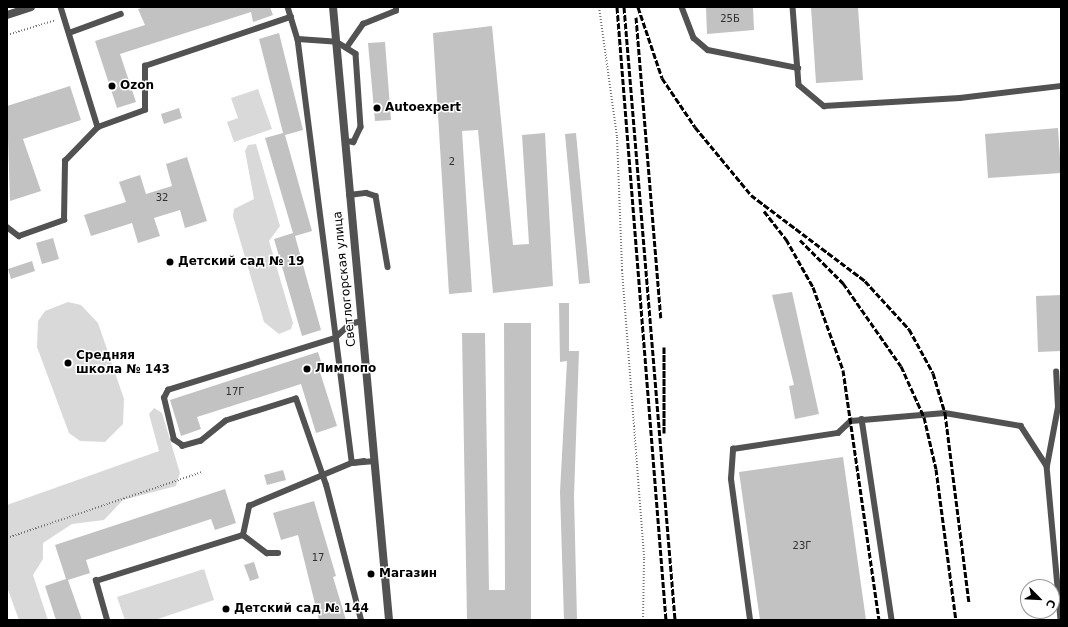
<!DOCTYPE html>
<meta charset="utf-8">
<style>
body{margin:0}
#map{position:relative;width:1068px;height:627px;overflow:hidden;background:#fff;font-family:"DejaVu Sans",sans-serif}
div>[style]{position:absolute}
.green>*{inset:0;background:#d9d9d9}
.building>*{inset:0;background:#c2c2c2}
.path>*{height:2px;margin-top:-1px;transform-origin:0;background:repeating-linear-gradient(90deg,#747474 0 1px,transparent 0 3px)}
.service>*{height:5.5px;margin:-2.75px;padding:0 2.75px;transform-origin:2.75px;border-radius:2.75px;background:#525252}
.minor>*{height:8px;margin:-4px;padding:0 4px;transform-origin:4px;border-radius:4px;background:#525252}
.rail>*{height:3px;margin-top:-1.5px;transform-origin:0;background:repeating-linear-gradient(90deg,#000 0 6px,transparent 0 8px)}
.dots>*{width:11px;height:11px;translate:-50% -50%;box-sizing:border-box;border:2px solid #fff;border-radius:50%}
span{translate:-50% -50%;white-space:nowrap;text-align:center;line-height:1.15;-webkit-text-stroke:3px #fff;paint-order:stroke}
.number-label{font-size:10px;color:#303030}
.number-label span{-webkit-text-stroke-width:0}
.poi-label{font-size:12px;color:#000;font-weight:700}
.left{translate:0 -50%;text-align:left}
.street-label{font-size:12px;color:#000}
.frame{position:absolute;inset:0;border:8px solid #000;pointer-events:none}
.north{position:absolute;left:1020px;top:579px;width:40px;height:40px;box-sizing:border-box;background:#fff;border:1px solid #999;border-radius:50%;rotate:114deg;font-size:11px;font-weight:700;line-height:16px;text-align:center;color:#000}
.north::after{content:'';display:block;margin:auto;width:14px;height:18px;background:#000;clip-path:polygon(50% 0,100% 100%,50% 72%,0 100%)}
</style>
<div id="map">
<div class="green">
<i style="clip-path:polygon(258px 89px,272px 129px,234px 142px,227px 122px,238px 118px,231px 98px)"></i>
<i style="clip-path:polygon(256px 144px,280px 226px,269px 241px,293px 323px,291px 329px,279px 334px,264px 322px,233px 216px,234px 209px,254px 199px,245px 151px,248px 145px)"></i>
<i style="clip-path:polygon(68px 302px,81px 305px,98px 323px,124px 399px,123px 424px,105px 442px,80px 441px,69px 433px,37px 347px,38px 321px,45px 311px)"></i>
<i style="clip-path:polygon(154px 408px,162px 413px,180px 473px,176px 486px,123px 500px,104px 520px,72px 524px,43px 543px,43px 559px,33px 575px,48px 620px,19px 620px,7px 587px,7px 505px,159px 451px,149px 414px)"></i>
<i style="clip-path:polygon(204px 569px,214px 600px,155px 620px,125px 620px,117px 597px)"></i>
</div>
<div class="building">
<i style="clip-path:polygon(145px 7px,270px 7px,273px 15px,253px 22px,251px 12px,120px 54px,136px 102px,117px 108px,95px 41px,145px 25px,138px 9px)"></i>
<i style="clip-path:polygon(706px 7px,753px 7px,754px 30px,707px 34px)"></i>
<i style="clip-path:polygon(811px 7px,858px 7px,863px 80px,816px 83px)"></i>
<i style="clip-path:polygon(492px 26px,513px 245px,529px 244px,522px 135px,545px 133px,553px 286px,493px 293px,478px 130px,462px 131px,472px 292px,449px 294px,433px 33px)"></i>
<i style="clip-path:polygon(279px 33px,303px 130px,285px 135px,312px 231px,295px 236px,321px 330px,302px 336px,274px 239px,293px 233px,265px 138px,283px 133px,259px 39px)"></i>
<i style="clip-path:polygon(385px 42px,391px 120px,375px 121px,368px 43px)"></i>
<i style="clip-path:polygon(70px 86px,81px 120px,23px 139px,41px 191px,10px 201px,7px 106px)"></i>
<i style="clip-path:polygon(179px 108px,182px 118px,164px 124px,161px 114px)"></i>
<i style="clip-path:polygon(1058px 128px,1061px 173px,988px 178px,985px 134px)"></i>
<i style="clip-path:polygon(576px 133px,590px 283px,579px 284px,565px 134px)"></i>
<i style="clip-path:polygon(187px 157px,207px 221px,185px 228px,180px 210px,154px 218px,160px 236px,138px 243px,132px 223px,91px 236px,84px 215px,126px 202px,119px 182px,140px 175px,146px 194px,172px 186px,166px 164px)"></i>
<i style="clip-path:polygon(53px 238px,59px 259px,42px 264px,36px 243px)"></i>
<i style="clip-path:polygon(32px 261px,35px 271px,11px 279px,8px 269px)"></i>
<i style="clip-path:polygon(792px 292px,819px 414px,795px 419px,789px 386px,794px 385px,772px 295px)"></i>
<i style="clip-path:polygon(1061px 295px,1061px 351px,1038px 352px,1036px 296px)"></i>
<i style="clip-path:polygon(559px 303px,569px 303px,569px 351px,579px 351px,574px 496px,577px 620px,564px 620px,560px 492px,567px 361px,560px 362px)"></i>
<i style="clip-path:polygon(504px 323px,531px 323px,531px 620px,467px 620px,462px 333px,485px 333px,489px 590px,505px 590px)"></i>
<i style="clip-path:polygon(318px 352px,324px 371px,320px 372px,337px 426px,316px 433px,301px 384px,197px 417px,201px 429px,181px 436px,170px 400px)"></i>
<i style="clip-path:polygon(843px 457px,866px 620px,760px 620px,739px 472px)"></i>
<i style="clip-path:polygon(283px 470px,286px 480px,267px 485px,264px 475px)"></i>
<i style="clip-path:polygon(225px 489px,236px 523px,215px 530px,211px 519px,86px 560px,90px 573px,68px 580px,82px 620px,56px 620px,45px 586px,66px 579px,55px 545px)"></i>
<i style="clip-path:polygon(314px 501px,336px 576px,333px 577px,346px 620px,319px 620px,298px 535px,281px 540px,273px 513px)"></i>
<i style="clip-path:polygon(254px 562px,259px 578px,250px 581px,244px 565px)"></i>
</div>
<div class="path">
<i style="left:599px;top:7px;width:131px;rotate:82.1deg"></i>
<i style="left:617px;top:137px;width:133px;rotate:87.8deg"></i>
<i style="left:622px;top:270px;width:290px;rotate:85.6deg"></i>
<i style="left:644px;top:559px;width:61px;rotate:90.9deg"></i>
<i style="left:7px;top:35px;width:51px;rotate:-17deg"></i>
<i style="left:7px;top:538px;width:206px;rotate:-18.7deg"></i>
</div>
<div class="service">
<i style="left:61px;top:7px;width:126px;rotate:72.9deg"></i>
<i style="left:98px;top:127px;width:50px;rotate:-19.9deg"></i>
<i style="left:145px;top:110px;width:44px;rotate:-90deg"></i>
<i style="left:145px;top:66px;width:154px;rotate:-18.6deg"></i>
<i style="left:288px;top:7px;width:34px;rotate:73deg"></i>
<i style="left:298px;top:39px;width:427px;rotate:82.7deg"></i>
<i style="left:352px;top:463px;width:12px;rotate:-9deg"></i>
<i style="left:682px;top:7px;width:33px;rotate:69deg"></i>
<i style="left:694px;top:38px;width:18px;rotate:41deg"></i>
<i style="left:708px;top:50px;width:92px;rotate:11.3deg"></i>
<i style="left:793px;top:7px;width:78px;rotate:85.6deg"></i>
<i style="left:799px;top:85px;width:33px;rotate:40deg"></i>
<i style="left:824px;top:106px;width:136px;rotate:-3.4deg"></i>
<i style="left:960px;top:98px;width:102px;rotate:-6.8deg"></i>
<i style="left:69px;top:33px;width:55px;rotate:-20.1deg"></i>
<i style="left:298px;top:39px;width:39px;rotate:4deg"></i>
<i style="left:337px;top:42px;width:22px;rotate:32deg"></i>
<i style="left:356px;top:54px;width:73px;rotate:86.1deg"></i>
<i style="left:361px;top:127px;width:17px;rotate:115deg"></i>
<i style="left:354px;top:142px;width:8px;rotate:180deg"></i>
<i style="left:347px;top:47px;width:28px;rotate:-55deg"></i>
<i style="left:363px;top:24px;width:35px;rotate:-22deg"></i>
<i style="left:396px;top:11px;width:4px;rotate:-90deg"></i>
<i style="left:349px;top:195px;width:17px;rotate:-7deg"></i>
<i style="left:366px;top:193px;width:10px;rotate:17deg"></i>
<i style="left:376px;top:196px;width:72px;rotate:80.4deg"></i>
<i style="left:7px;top:227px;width:15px;rotate:37deg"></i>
<i style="left:19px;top:236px;width:48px;rotate:-19.6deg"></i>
<i style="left:64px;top:220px;width:59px;rotate:-89deg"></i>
<i style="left:65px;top:161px;width:47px;rotate:-45.9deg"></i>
<i style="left:862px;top:419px;width:203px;rotate:81.5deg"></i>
<i style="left:1047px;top:466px;width:155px;rotate:84.8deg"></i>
<i style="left:243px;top:535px;width:30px;rotate:37deg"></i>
<i style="left:267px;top:553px;width:11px"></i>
<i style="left:107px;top:620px;width:41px;rotate:-105.8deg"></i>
<i style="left:96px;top:581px;width:154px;rotate:-17.4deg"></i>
<i style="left:243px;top:535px;width:30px;rotate:-78deg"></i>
<i style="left:249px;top:506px;width:112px;rotate:-22.7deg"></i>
<i style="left:352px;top:463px;width:23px;rotate:-5deg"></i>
<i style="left:361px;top:620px;width:139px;rotate:-104.5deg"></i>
<i style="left:326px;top:485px;width:91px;rotate:-109.2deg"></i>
<i style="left:296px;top:399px;width:73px;rotate:162.6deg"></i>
<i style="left:226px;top:421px;width:32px;rotate:141deg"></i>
<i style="left:201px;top:441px;width:19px;rotate:164deg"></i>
<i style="left:183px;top:446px;width:11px;rotate:-146deg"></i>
<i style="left:174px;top:440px;width:43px;rotate:-103.4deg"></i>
<i style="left:164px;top:398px;width:9px;rotate:-63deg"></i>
<i style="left:168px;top:390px;width:175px;rotate:-17.3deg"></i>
<i style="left:335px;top:338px;width:21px;rotate:-43deg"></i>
<i style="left:350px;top:324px;width:12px;rotate:-14deg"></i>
<i style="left:750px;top:620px;width:142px;rotate:-97.7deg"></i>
<i style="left:731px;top:479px;width:30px;rotate:-86deg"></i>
<i style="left:733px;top:449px;width:106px;rotate:-8.7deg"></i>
<i style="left:838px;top:433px;width:18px;rotate:-43deg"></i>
<i style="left:851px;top:421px;width:94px;rotate:-4.9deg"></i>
<i style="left:945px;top:413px;width:77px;rotate:9.7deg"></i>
<i style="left:1021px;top:426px;width:48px;rotate:57deg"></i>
<i style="left:1047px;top:466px;width:60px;rotate:-79.4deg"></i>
<i style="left:1058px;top:407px;width:35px;rotate:-93deg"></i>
</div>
<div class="minor">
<i style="left:333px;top:7px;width:616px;rotate:84.78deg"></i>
<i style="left:7px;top:15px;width:25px;rotate:-18deg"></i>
</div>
<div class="rail">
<i style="left:617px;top:7px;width:615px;rotate:85.43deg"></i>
<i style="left:624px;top:7px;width:615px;rotate:85.24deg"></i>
<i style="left:638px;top:7px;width:75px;rotate:71.3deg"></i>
<i style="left:662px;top:78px;width:59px;rotate:56deg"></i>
<i style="left:695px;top:127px;width:88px;rotate:50.5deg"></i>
<i style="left:751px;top:195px;width:143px;rotate:37deg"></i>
<i style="left:865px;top:281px;width:65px;rotate:47.5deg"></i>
<i style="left:909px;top:329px;width:50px;rotate:61.4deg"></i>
<i style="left:933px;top:373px;width:42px;rotate:73.3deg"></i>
<i style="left:945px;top:413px;width:191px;rotate:82.8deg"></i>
<i style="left:636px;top:17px;width:302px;rotate:85.3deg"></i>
<i style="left:764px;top:211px;width:36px;rotate:52deg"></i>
<i style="left:786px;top:239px;width:55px;rotate:60.6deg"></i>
<i style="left:813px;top:287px;width:88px;rotate:70.1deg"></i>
<i style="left:843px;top:370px;width:253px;rotate:81.8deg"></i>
<i style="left:800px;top:240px;width:61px;rotate:45deg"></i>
<i style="left:843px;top:283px;width:101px;rotate:55.1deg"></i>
<i style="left:901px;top:366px;width:56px;rotate:65.7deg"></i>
<i style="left:924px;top:417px;width:53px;rotate:77deg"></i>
<i style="left:936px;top:469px;width:152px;rotate:82.5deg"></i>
<i style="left:664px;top:347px;width:86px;rotate:90deg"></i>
</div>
<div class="dots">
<i style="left:112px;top:86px;background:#000"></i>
<i style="left:377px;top:108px;background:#000"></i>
<i style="left:170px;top:262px;background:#000"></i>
<i style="left:68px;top:363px;background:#000"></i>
<i style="left:307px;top:369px;background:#000"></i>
<i style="left:371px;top:574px;background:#000"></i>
<i style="left:226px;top:609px;background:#000"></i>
</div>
<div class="number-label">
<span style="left:730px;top:19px">25Б</span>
<span style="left:452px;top:162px">2</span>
<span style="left:162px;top:198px">32</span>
<span style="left:235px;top:392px">17Г</span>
<span style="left:802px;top:546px">23Г</span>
<span style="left:318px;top:558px">17</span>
</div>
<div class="poi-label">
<span class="left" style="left:120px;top:86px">Ozon</span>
<span class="left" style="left:385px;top:108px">Autoexpert</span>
<span class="left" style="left:178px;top:262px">Детский сад № 19</span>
<span class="left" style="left:76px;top:363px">Средняя<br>школа № 143</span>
<span class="left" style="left:315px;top:369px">Лимпопо</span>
<span class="left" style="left:379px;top:574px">Магазин</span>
<span class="left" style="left:234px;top:609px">Детский сад № 144</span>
</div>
<div class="street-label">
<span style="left:345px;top:279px;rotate:-96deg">Светлогорская улица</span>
</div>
<div class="frame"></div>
<div class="north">С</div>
</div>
